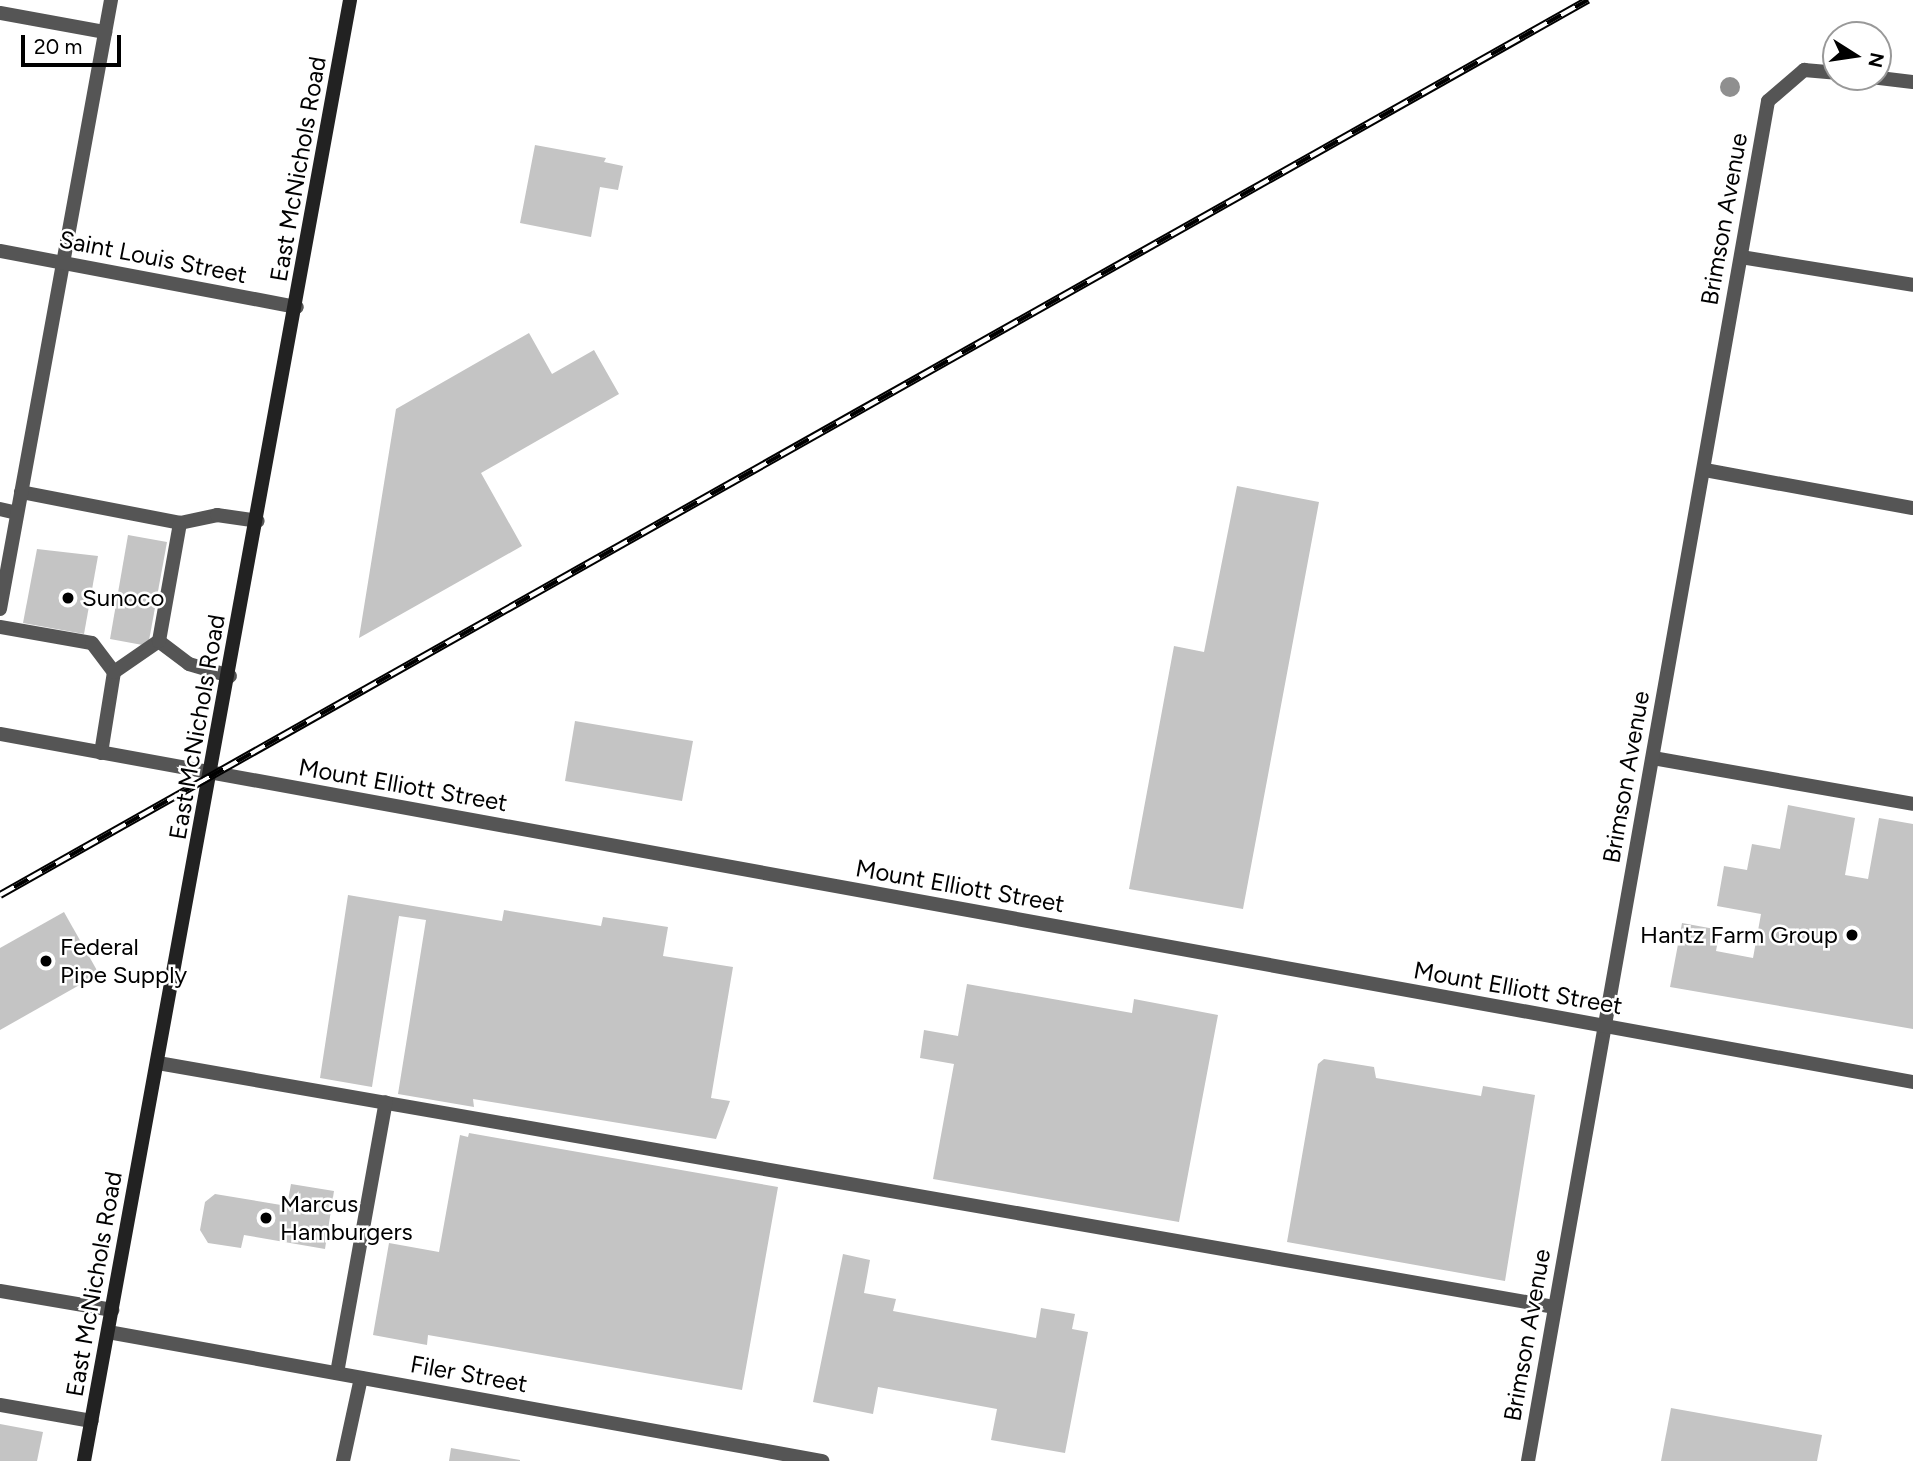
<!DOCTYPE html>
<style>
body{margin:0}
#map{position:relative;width:1913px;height:1461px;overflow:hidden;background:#fff;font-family:Figtree,sans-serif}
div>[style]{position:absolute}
.building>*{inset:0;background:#c4c4c4}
.service>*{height:14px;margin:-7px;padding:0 7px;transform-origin:7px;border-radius:7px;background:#555}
.minor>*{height:14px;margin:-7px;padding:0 7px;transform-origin:7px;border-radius:7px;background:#555}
.tertiary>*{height:14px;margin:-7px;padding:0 7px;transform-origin:7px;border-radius:7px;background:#555}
.secondary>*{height:14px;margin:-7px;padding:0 7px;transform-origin:7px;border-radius:7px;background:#222}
.rail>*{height:8px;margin-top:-4px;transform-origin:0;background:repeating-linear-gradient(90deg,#fff 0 16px,#000 0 32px);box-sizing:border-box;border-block:2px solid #000}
.trees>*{width:20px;height:20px;margin:-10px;border-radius:50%;background:#8f8f8f}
.dots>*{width:19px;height:19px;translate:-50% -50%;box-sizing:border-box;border:4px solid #fff;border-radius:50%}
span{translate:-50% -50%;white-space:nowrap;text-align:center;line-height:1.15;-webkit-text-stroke:5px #fff;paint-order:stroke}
.street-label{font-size:24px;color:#000}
.poi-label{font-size:24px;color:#000}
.left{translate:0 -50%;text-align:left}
.right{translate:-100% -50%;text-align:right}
.north{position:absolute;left:1822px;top:21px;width:70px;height:70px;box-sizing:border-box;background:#fff;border:2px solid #999;border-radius:50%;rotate:102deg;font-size:19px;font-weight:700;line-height:28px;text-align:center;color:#000}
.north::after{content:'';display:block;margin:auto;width:24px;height:32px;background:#000;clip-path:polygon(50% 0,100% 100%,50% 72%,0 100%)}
.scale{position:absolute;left:21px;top:35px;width:100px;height:32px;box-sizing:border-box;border:4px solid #000;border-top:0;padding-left:9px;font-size:21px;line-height:24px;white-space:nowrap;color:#000;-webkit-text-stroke:5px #fff;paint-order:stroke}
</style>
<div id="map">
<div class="building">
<i style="clip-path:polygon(535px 145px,606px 158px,604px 162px,623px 166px,618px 190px,600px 187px,591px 237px,520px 223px)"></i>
<i style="clip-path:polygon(529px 333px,552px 374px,594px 350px,619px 394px,481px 473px,522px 546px,359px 638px,396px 409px)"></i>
<i style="clip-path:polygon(1237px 486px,1319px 502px,1243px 909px,1129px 889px,1174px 646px,1204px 652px)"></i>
<i style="clip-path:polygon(128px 535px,167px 542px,148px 646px,110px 639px)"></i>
<i style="clip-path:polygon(37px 549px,98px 556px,84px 634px,23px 623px)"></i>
<i style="clip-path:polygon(575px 721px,693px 741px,682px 801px,565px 781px)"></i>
<i style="clip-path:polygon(1788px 805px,1855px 818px,1845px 875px,1868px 879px,1879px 818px,1913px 824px,1913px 1029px,1670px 987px,1682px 923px,1720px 930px,1716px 951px,1753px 958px,1761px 914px,1717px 906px,1724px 866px,1747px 870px,1752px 844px,1780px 849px)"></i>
<i style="clip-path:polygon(348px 895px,502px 921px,504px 910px,601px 926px,603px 917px,668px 927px,663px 956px,733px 967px,711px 1098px,730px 1101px,716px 1139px,473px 1099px,474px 1107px,398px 1094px,426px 920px,399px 916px,372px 1087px,320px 1078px)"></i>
<i style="clip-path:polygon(64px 912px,99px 974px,0 1030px,0 948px)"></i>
<i style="clip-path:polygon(967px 984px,1132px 1013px,1134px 999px,1218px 1015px,1179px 1222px,933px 1179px,954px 1064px,920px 1058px,924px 1030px,958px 1036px)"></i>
<i style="clip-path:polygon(1324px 1059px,1374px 1067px,1376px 1078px,1481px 1096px,1483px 1086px,1535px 1095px,1505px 1281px,1287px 1242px,1318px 1064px)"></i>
<i style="clip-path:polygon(469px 1133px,778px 1187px,742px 1390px,428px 1335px,427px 1345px,373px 1335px,389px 1243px,439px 1252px,460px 1135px,468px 1137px)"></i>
<i style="clip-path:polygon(291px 1184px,334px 1191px,325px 1249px,244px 1235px,241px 1248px,208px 1243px,200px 1230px,205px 1202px,215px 1194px,287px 1206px)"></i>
<i style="clip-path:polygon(843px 1254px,870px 1260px,864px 1293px,896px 1299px,893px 1311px,1036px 1338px,1041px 1308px,1075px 1314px,1072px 1329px,1088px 1332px,1065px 1453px,991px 1440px,997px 1409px,878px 1387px,873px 1414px,813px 1402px)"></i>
<i style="clip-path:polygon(1671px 1408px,1822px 1435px,1817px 1461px,1661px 1461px)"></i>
<i style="clip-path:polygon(0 1424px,43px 1432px,37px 1461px,0 1461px)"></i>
<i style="clip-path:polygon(451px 1448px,520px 1460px,520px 1461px,449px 1461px)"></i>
</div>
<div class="service">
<i style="left:0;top:13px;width:107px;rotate:10.3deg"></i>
<i style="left:1741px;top:257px;width:174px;rotate:9.2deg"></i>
<i style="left:21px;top:492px;width:162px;rotate:11deg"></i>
<i style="left:0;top:509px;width:17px;rotate:13deg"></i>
<i style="left:0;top:609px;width:619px;rotate:-79.67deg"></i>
<i style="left:0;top:627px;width:93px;rotate:9.9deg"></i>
<i style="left:92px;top:643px;width:36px;rotate:53deg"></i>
<i style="left:114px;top:672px;width:82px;rotate:99.1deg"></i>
<i style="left:114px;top:672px;width:55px;rotate:-34.6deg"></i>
<i style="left:230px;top:676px;width:43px;rotate:-163.7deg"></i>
<i style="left:189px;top:664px;width:38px;rotate:-143deg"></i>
<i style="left:159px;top:641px;width:120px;rotate:-79.9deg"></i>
<i style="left:180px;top:523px;width:38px;rotate:-12deg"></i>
<i style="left:217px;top:515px;width:41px;rotate:8.3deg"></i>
<i style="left:1653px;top:758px;width:264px;rotate:10deg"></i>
<i style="left:158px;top:1063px;width:1418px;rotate:9.91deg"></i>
<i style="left:0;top:1291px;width:114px;rotate:9.6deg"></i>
<i style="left:337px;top:1373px;width:275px;rotate:-79.8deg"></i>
<i style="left:0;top:1405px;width:93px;rotate:9.9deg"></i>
<i style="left:343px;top:1461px;width:85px;rotate:-77.8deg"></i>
</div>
<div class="minor">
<i style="left:1871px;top:77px;width:42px;rotate:6.8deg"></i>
<i style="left:0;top:251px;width:302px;rotate:10.7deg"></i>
<i style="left:1705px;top:470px;width:211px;rotate:10.4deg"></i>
<i style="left:108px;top:1332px;width:726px;rotate:10.24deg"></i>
<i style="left:1528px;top:1461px;width:1381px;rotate:-79.99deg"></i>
<i style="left:1768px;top:101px;width:48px;rotate:-40.7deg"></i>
<i style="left:1804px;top:70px;width:32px;rotate:5deg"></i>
</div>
<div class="tertiary">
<i style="left:0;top:734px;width:1944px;rotate:10.31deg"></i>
</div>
<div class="secondary">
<i style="left:84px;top:1461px;width:1485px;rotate:-79.68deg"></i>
</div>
<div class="rail">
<i style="left:0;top:895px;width:1823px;rotate:-29.41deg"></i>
</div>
<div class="trees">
<i style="left:1730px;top:87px"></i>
</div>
<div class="dots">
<i style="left:68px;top:598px;background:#000"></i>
<i style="left:1852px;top:935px;background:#000"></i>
<i style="left:46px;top:961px;background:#000"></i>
<i style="left:266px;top:1218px;background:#000"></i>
</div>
<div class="street-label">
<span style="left:298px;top:169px;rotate:-80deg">East McNichols Road</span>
<span style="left:1724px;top:219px;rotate:-80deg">Brimson Avenue</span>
<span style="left:153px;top:257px;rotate:11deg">Saint Louis Street</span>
<span style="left:197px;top:727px;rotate:-80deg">East McNichols Road</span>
<span style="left:1626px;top:777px;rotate:-80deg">Brimson Avenue</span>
<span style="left:403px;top:785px;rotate:10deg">Mount Elliott Street</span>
<span style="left:960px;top:886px;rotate:10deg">Mount Elliott Street</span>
<span style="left:1518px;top:988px;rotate:10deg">Mount Elliott Street</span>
<span style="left:94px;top:1284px;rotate:-80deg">East McNichols Road</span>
<span style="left:1527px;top:1335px;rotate:-80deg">Brimson Avenue</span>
<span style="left:469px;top:1374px;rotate:10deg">Filer Street</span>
</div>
<div class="poi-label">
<span class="left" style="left:82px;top:598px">Sunoco</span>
<span class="right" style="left:1838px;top:935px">Hantz Farm Group</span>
<span class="left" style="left:60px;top:961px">Federal<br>Pipe Supply</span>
<span class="left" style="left:280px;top:1218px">Marcus<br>Hamburgers</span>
</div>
<div class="north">N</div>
<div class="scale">20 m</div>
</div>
